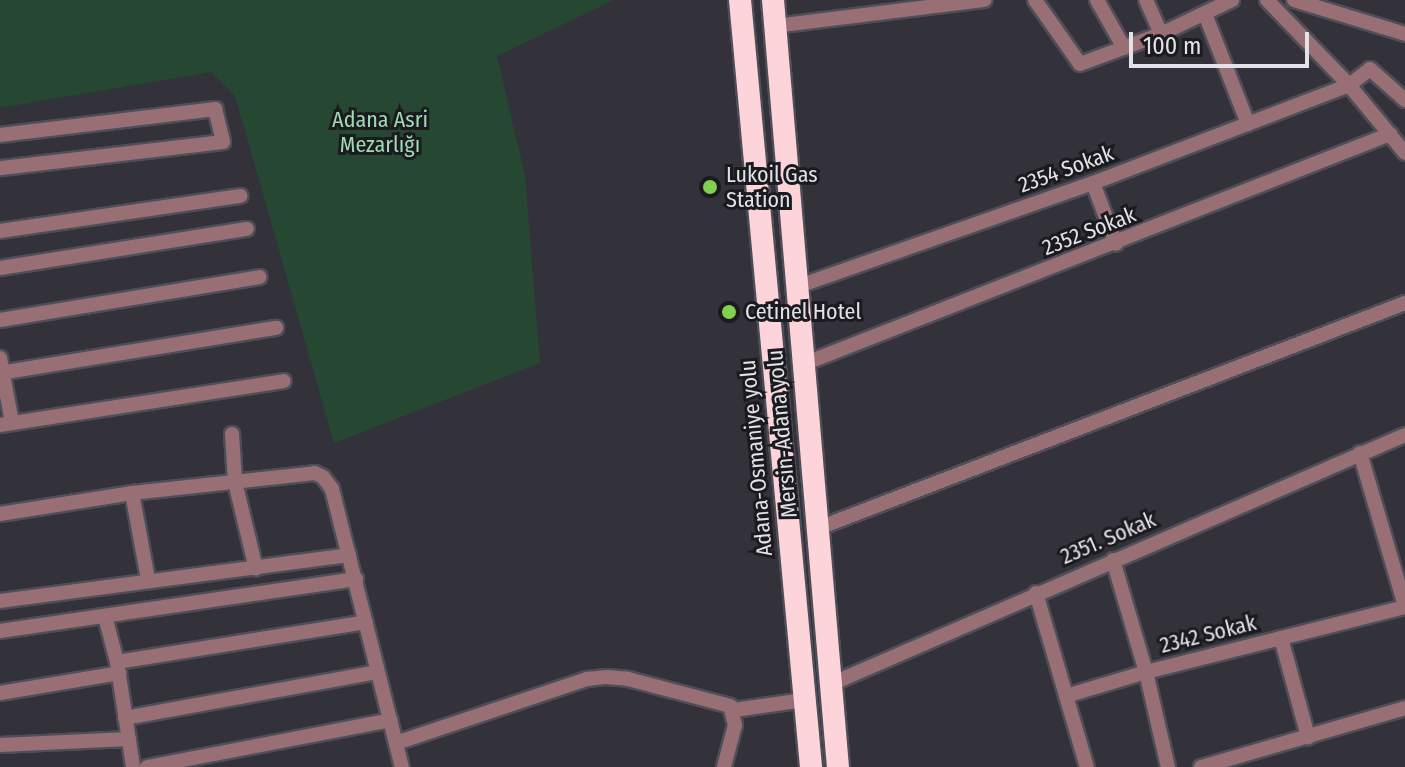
<!DOCTYPE html>
<meta charset="utf-8">
<style>
body{margin:0}
#map{position:relative;width:1405px;height:767px;overflow:hidden;background:#33323b;font-family:"Fira Sans Condensed",sans-serif}
div>[style]{position:absolute}
.green>*{inset:0;background:#264732}
.roads{filter:drop-shadow(2px 0 #4f4e57) drop-shadow(-2px 0 #4f4e57) drop-shadow(0 2px #4f4e57) drop-shadow(0 -2px #4f4e57)}
.minor>*{height:14px;margin:-7px;padding:0 7px;transform-origin:7px;border-radius:7px;background:#986f75}
.highway>*{height:22px;margin:-11px;padding:0 11px;transform-origin:11px;border-radius:11px;background:#fcd4d9}
.dots>*{width:22px;height:22px;translate:-50% -50%;box-sizing:border-box;border:4px solid #1b1a1f;border-radius:50%}
span{translate:-50% -50%;white-space:nowrap;text-align:center;line-height:1.15;-webkit-text-stroke:6px #1b1a1f;paint-order:stroke}
.park-label{font-size:22px;color:#9fdbb1}
.street-label{font-size:22px;color:#e3e2e8}
.poi-label{font-size:22px;color:#e3e2e8}
.left{translate:0 -50%;text-align:left}
.scale{position:absolute;left:1129px;top:32px;width:180px;height:36px;box-sizing:border-box;border:4px solid #e3e2e8;border-top:0;padding-left:10px;font-size:24px;line-height:28px;white-space:nowrap;color:#e3e2e8;-webkit-text-stroke:6px #1b1a1f;paint-order:stroke}
</style>
<div id="map">
<div class="green">
<i style="clip-path:polygon(0 0,614px 0,497px 56px,525px 176px,540px 363px,334px 443px,235px 96px,211px 72px,0 108px)"></i>
</div>
<div class="roads">
<div class="minor">
<i style="left:1035px;top:0;width:78px;rotate:54.9deg"></i>
<i style="left:1080px;top:64px;width:86px;rotate:-20.3deg"></i>
<i style="left:1161px;top:34px;width:79px;rotate:-25.6deg"></i>
<i style="left:1097px;top:0;width:55px;rotate:60.6deg"></i>
<i style="left:1146px;top:0;width:37px;rotate:66deg"></i>
<i style="left:1267px;top:0;width:118px;rotate:46deg"></i>
<i style="left:1349px;top:85px;width:88px;rotate:50.5deg"></i>
<i style="left:1294px;top:0;width:116px;rotate:17deg"></i>
<i style="left:1205px;top:14px;width:118px;rotate:68.6deg"></i>
<i style="left:775px;top:26px;width:211px;rotate:-7.1deg"></i>
<i style="left:0;top:135px;width:217px;rotate:-6.9deg"></i>
<i style="left:215px;top:109px;width:34px;rotate:76deg"></i>
<i style="left:223px;top:142px;width:225px;rotate:173.3deg"></i>
<i style="left:1093px;top:183px;width:65px;rotate:69.3deg"></i>
<i style="left:0;top:231px;width:243px;rotate:-8.3deg"></i>
<i style="left:0;top:268px;width:250px;rotate:-9deg"></i>
<i style="left:796px;top:287px;width:315px;rotate:-19.3deg"></i>
<i style="left:1093px;top:183px;width:274px;rotate:-20.9deg"></i>
<i style="left:1349px;top:85px;width:26px;rotate:-37deg"></i>
<i style="left:1370px;top:69px;width:47px;rotate:41.5deg"></i>
<i style="left:0;top:320px;width:263px;rotate:-9.4deg"></i>
<i style="left:0;top:358px;width:66px;rotate:79.5deg"></i>
<i style="left:801px;top:365px;width:633px;rotate:-21.41deg"></i>
<i style="left:0;top:373px;width:280px;rotate:-9.3deg"></i>
<i style="left:0;top:425px;width:287px;rotate:-8.8deg"></i>
<i style="left:232px;top:434px;width:48px;rotate:86.4deg"></i>
<i style="left:235px;top:482px;width:89px;rotate:76.4deg"></i>
<i style="left:1360px;top:453px;width:159px;rotate:73.6deg"></i>
<i style="left:132px;top:493px;width:87px;rotate:79.5deg"></i>
<i style="left:0;top:514px;width:134px;rotate:-9deg"></i>
<i style="left:132px;top:493px;width:184px;rotate:-6.2deg"></i>
<i style="left:315px;top:473px;width:9px;rotate:27deg"></i>
<i style="left:323px;top:477px;width:15px;rotate:53deg"></i>
<i style="left:332px;top:489px;width:287px;rotate:75.9deg"></i>
<i style="left:816px;top:529px;width:631px;rotate:-20.99deg"></i>
<i style="left:1113px;top:560px;width:117px;rotate:73.6deg"></i>
<i style="left:1146px;top:672px;width:98px;rotate:77deg"></i>
<i style="left:1036px;top:593px;width:181px;rotate:73.7deg"></i>
<i style="left:0;top:601px;width:352px;rotate:-7.5deg"></i>
<i style="left:105px;top:616px;width:48px;rotate:75.4deg"></i>
<i style="left:117px;top:662px;width:106px;rotate:81.3deg"></i>
<i style="left:0;top:631px;width:360px;rotate:-8.3deg"></i>
<i style="left:1281px;top:638px;width:103px;rotate:74.7deg"></i>
<i style="left:117px;top:662px;width:252px;rotate:-9.1deg"></i>
<i style="left:831px;top:684px;width:626px;rotate:-23.45deg"></i>
<i style="left:0;top:693px;width:121px;rotate:-9.5deg"></i>
<i style="left:1066px;top:696px;width:84px;rotate:-16.7deg"></i>
<i style="left:1146px;top:672px;width:267px;rotate:-14.1deg"></i>
<i style="left:734px;top:710px;width:71px;rotate:-8.1deg"></i>
<i style="left:125px;top:718px;width:256px;rotate:-10.3deg"></i>
<i style="left:396px;top:743px;width:201px;rotate:-18.5deg"></i>
<i style="left:587px;top:679px;width:20px;rotate:-6deg"></i>
<i style="left:607px;top:677px;width:21px;rotate:5deg"></i>
<i style="left:628px;top:679px;width:106px;rotate:14.8deg"></i>
<i style="left:730px;top:706px;width:20px;rotate:75deg"></i>
<i style="left:735px;top:725px;width:43px;rotate:104.7deg"></i>
<i style="left:0;top:745px;width:129px;rotate:-2.7deg"></i>
<i style="left:147px;top:767px;width:248px;rotate:-10.9deg"></i>
<i style="left:1201px;top:767px;width:212px;rotate:-16.1deg"></i>
</div>
<div class="highway">
<i style="left:740px;top:0;width:770px;rotate:84.71deg"></i>
<i style="left:773px;top:0;width:770px;rotate:85.16deg"></i>
</div>
</div>
<div class="dots">
<i style="left:710px;top:187px;background:#82d04f"></i>
<i style="left:729px;top:312px;background:#82d04f"></i>
</div>
<div class="park-label">
<span style="left:380px;top:132px">Adana Asri<br>Mezarlığı</span>
</div>
<div class="street-label">
<span style="left:1066px;top:169px;rotate:-20deg">2354 Sokak</span>
<span style="left:1089px;top:231px;rotate:-21deg">2352 Sokak</span>
<span style="left:782px;top:434px;rotate:-95deg">Mersin-Adana yolu</span>
<span style="left:756px;top:458px;rotate:-95deg">Adana-Osmaniye yolu</span>
<span style="left:1108px;top:538px;rotate:-23deg">2351. Sokak</span>
<span style="left:1208px;top:634px;rotate:-14deg">2342 Sokak</span>
</div>
<div class="poi-label">
<span class="left" style="left:726px;top:187px">Lukoil Gas<br>Station</span>
<span class="left" style="left:745px;top:312px">Cetinel Hotel</span>
</div>
<div class="scale">100 m</div>
</div>
